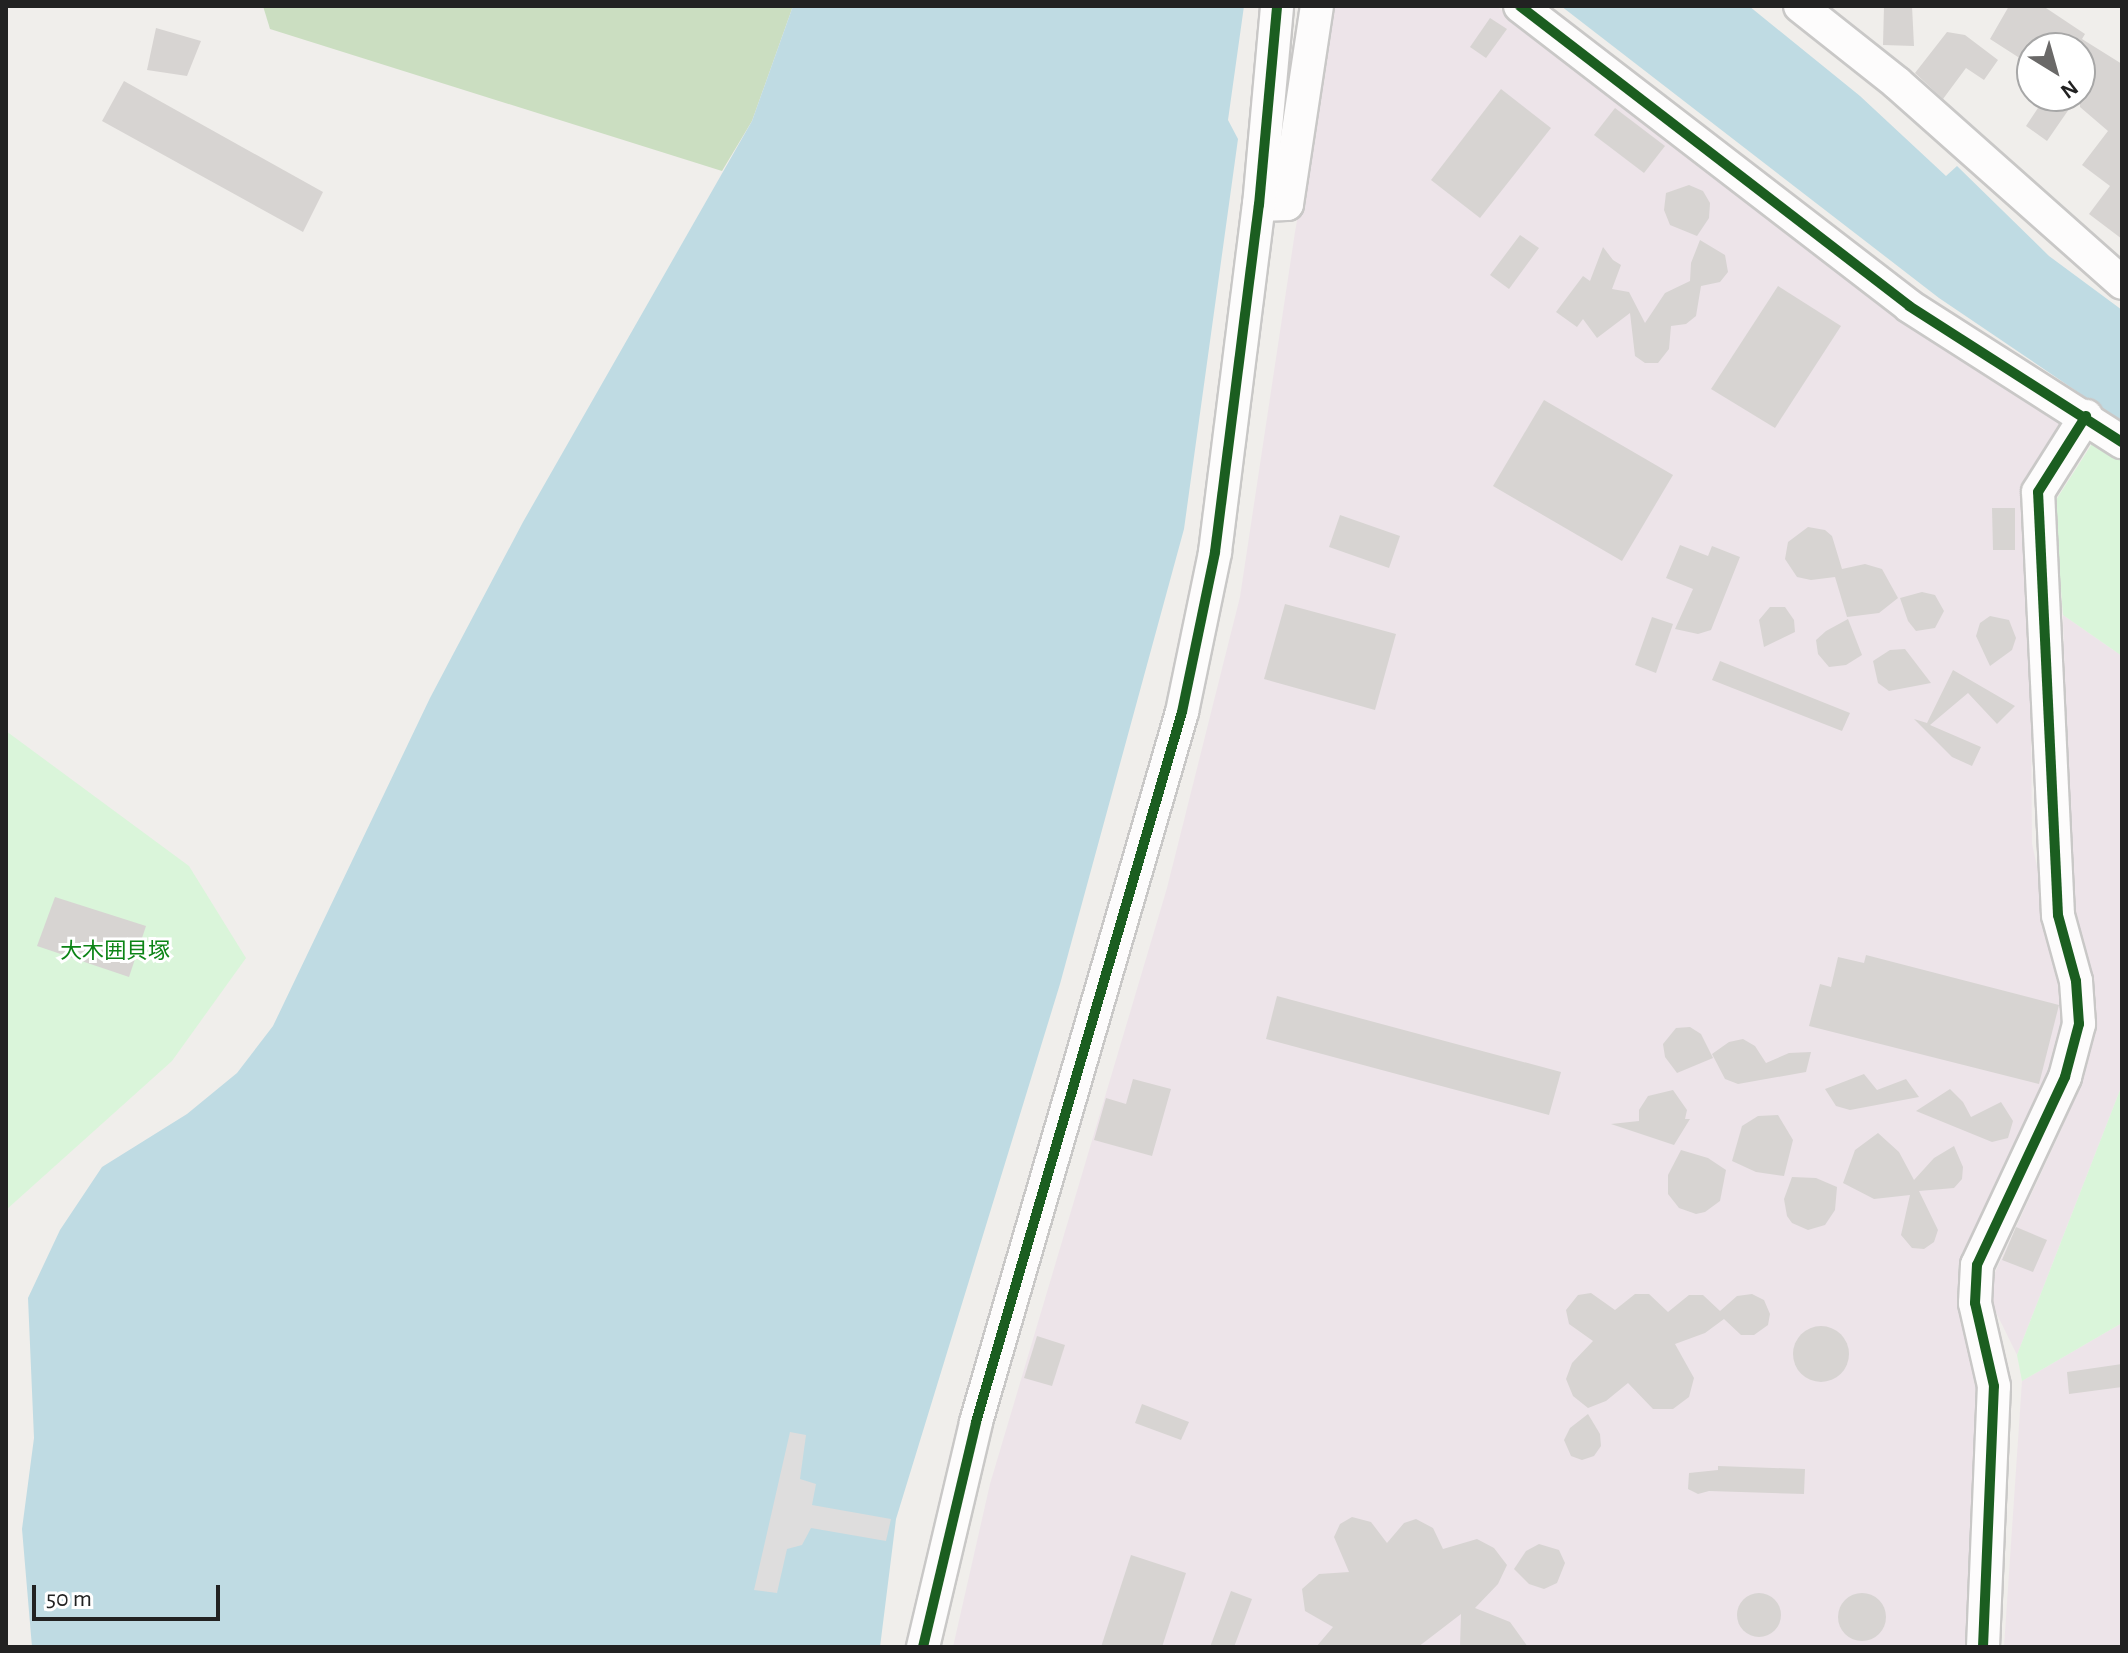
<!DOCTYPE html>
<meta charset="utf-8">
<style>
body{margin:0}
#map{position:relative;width:2128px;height:1653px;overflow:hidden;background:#f0eeeb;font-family:"Alegreya Sans","Noto Sans JP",sans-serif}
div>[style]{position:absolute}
.industrial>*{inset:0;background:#ede4e9}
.forest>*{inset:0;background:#cbdec1}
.park>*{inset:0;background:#daf5da}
.water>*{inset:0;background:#bfdbe3}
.pier>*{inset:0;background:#dedddd}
.building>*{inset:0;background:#d7d4d2}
.round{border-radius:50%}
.roads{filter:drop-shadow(2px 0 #c9c8c7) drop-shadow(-2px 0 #c9c8c7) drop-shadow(0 2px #c9c8c7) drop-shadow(0 -2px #c9c8c7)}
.minor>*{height:32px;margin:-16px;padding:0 16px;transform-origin:16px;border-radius:16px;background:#fdfcfc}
.cycleway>*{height:10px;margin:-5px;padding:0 5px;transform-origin:5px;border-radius:5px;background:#1b5e20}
span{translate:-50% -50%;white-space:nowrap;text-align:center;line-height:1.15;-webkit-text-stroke:6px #fff;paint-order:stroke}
.park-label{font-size:22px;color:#0c8416}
.frame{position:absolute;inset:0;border:8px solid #222;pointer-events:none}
.north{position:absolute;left:2016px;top:32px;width:80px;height:80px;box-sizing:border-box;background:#fff;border:2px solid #a7a7a7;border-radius:50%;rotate:143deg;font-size:22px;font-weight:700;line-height:32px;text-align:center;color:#222}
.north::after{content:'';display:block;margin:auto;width:28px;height:36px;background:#6a6968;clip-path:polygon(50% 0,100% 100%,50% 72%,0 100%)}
.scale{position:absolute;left:32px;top:1585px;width:188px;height:36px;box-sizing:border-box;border:4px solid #222;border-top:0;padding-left:10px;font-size:24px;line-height:28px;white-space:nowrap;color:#222;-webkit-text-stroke:6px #fff;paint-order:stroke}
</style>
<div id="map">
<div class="industrial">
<i style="clip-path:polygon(1335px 6px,1496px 6px,1897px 316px,2065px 416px,2065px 428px,2029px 485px,2032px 844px,2068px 1006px,2055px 1076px,1958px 1268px,1982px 1378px,1972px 1647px,953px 1647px,990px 1484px,1167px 888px,1240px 597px,1295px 232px)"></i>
<i style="clip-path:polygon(2063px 615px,2122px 656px,2122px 1085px,2017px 1355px,1986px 1292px,2061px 1130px,2088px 1061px,2092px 997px,2071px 904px)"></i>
<i style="clip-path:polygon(2122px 1323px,2122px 1647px,2004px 1647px,2022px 1381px)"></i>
</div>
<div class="forest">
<i style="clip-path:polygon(263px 6px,793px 6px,752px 121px,722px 171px,270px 29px)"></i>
</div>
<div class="park">
<i style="clip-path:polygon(2095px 439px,2122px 459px,2122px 656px,2063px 615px,2054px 503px)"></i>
<i style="clip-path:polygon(6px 731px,189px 866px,246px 958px,172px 1061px,6px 1210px)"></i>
<i style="clip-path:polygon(2122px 1085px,2122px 1323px,2022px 1381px,2017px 1355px)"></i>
</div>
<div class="water">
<i style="clip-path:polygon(793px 6px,1244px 6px,1228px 120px,1238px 139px,1184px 529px,1060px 984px,896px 1519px,880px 1647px,32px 1647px,22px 1529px,34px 1438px,28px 1298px,60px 1230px,102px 1167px,187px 1114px,237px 1073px,273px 1026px,430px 698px,523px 522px,752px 121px)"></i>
<i style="clip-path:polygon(1561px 6px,1749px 6px,1860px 96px,1946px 176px,1957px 166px,2049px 256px,2122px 310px,2122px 422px,1939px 298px)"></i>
</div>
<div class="pier">
<i style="clip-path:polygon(790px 1432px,806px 1435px,800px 1479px,816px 1484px,812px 1505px,891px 1519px,886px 1541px,811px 1528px,802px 1545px,787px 1549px,777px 1593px,754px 1590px)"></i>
</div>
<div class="building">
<i style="clip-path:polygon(1884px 6px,1912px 6px,1914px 46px,1883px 45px)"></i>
<i style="clip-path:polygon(2009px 6px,2043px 6px,2085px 34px,2082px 39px,2122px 64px,2122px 239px,2089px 214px,2110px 186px,2082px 165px,2108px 131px,2080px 107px,2080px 42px,2076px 48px,2032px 48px,2032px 66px,1990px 39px)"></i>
<i style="clip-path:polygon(1490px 18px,1507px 29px,1486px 58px,1470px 47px)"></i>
<i style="clip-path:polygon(156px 28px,201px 41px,187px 76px,147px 70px)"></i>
<i style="clip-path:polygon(1947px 32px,1965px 35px,1998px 60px,1984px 80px,1966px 68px,1943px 99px,1915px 73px)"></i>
<i style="clip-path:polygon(124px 81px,323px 192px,303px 232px,102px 121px)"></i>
<i style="clip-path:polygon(1501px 89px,1551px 128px,1480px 218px,1431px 180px)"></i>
<i style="clip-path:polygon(2046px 96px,2078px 96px,2047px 141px,2026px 126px)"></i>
<i style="clip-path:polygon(1615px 108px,1665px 146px,1644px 173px,1594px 135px)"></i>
<i style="clip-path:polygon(1689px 185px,1703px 191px,1710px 203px,1709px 218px,1697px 236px,1670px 225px,1664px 210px,1666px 193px)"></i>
<i style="clip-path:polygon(1520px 235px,1539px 248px,1509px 289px,1490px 275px)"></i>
<i style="clip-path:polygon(1700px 240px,1725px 255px,1728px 272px,1720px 282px,1701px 286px,1696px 316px,1686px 324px,1671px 326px,1669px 349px,1658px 363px,1645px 363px,1635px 356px,1630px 313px,1597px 338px,1583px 319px,1577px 327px,1556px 312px,1583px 276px,1590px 281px,1603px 247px,1613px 260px,1621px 265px,1612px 289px,1629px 292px,1645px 323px,1665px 293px,1690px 281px,1691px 263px)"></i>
<i style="clip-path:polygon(1778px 286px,1841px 326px,1775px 428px,1711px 389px)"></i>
<i style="clip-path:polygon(1544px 400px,1673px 475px,1622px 561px,1493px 486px)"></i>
<i style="clip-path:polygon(1992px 508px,2015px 508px,2015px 550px,1993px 550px)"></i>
<i style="clip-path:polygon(1340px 515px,1400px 536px,1389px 568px,1329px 547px)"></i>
<i style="clip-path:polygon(1808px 527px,1825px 530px,1832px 536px,1842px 569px,1865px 564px,1882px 569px,1898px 598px,1879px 613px,1847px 617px,1835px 577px,1811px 580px,1797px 577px,1785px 559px,1788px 542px)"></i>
<i style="clip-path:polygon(1680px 545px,1708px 556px,1712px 546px,1740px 557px,1711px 630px,1698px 634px,1675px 629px,1693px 589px,1666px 578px)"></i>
<i style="clip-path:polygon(1922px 592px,1935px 595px,1944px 611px,1935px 628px,1916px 631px,1908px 621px,1900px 598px)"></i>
<i style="clip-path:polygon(1285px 604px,1396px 634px,1375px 710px,1264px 679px)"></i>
<i style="clip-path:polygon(1770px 607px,1785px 607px,1794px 620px,1795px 632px,1764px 647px,1759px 620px)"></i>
<i style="clip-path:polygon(1990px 616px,2009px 620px,2016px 638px,2012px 650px,1990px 666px,1976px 636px,1980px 623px)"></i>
<i style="clip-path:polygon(1652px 617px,1673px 624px,1656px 673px,1635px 665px)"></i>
<i style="clip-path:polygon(1848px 619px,1862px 655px,1846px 665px,1829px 667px,1818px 654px,1816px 640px,1826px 631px)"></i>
<i style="clip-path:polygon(1905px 649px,1931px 683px,1889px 691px,1878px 683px,1873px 661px,1890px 650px)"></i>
<i style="clip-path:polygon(1720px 661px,1850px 713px,1842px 731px,1712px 680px)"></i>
<i style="clip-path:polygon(1953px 670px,2015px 706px,1997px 724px,1968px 693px,1930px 725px,1981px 747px,1972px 766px,1952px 757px,1914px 719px,1927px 723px)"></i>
<i style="clip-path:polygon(55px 897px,146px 926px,129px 977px,37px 946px)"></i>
<i style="clip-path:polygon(1866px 955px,2059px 1005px,2039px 1084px,1809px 1026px,1820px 984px,1831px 987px,1838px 957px,1864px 963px)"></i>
<i style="clip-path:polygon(1277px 996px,1561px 1072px,1549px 1115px,1266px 1039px)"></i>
<i style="clip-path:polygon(1690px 1027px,1701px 1034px,1713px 1058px,1677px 1073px,1665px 1057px,1663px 1044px,1676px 1028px)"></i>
<i style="clip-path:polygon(1743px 1039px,1755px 1046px,1766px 1063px,1789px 1053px,1811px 1052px,1806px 1072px,1738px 1084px,1725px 1079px,1712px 1054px,1729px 1042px)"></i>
<i style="clip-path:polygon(1864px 1074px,1877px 1090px,1906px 1079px,1919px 1097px,1850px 1110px,1836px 1106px,1825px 1089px)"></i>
<i style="clip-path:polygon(1133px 1079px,1171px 1089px,1152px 1156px,1094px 1140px,1106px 1098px,1126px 1104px)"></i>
<i style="clip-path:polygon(1950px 1089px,1963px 1102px,1971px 1117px,2001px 1102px,2013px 1121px,2008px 1138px,1992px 1142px,1916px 1111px)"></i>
<i style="clip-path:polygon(1673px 1090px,1687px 1110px,1685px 1119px,1690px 1119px,1674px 1145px,1611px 1124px,1639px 1121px,1639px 1110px,1648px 1096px)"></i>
<i style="clip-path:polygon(1778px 1115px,1793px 1140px,1784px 1176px,1756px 1172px,1732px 1161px,1742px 1126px,1758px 1116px)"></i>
<i style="clip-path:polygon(1878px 1133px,1899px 1152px,1914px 1180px,1934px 1158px,1954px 1146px,1963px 1167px,1962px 1179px,1954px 1188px,1919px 1191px,1938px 1230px,1934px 1242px,1924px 1249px,1912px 1248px,1901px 1235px,1910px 1195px,1874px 1199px,1843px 1183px,1855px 1150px)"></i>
<i style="clip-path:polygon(1681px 1150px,1708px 1158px,1726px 1170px,1720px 1201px,1705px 1212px,1696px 1214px,1679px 1208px,1668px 1194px,1668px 1175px)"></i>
<i style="clip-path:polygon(1792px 1177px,1816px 1178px,1837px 1187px,1835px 1210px,1825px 1225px,1808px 1230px,1792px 1223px,1787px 1216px,1784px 1199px)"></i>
<i style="clip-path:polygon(2016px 1227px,2047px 1240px,2033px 1272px,2002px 1260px)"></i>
<i style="clip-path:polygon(1591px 1293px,1615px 1310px,1635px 1294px,1649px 1294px,1668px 1312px,1689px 1295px,1703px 1295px,1720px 1311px,1737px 1296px,1752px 1294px,1764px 1300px,1770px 1314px,1768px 1325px,1754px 1335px,1741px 1335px,1724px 1319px,1705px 1333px,1675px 1344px,1694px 1378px,1689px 1397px,1673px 1409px,1653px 1409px,1628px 1383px,1606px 1401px,1588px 1408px,1573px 1396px,1566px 1379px,1572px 1363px,1593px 1341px,1569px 1324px,1566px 1310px,1578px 1295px)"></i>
<i class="round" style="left:1793px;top:1326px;width:56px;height:56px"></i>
<i style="clip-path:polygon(1037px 1336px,1065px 1345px,1052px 1386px,1024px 1378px)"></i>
<i style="clip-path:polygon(2122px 1364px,2122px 1387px,2069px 1394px,2067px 1372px)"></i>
<i style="clip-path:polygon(1142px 1404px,1189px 1422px,1181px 1440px,1135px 1423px)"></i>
<i style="clip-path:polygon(1588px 1414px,1600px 1434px,1601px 1446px,1594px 1456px,1582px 1460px,1571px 1456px,1564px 1440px,1570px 1428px)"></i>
<i style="clip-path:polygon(1718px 1466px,1805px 1469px,1804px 1494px,1709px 1491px,1698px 1494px,1688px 1489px,1689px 1473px,1718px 1470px)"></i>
<i style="clip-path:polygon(1352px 1517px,1371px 1522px,1387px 1543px,1404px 1523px,1416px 1519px,1433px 1528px,1443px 1549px,1477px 1539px,1494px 1548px,1507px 1565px,1498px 1584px,1475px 1608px,1510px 1622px,1528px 1647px,1460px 1647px,1461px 1614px,1418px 1647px,1316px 1647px,1333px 1627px,1305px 1611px,1302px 1589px,1319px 1574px,1349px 1572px,1334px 1537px,1340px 1524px)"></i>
<i style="clip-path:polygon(1539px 1544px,1559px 1550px,1565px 1563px,1557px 1583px,1544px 1589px,1529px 1584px,1514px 1569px,1526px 1551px)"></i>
<i style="clip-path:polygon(1131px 1555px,1186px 1573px,1162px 1647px,1101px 1647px)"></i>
<i style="clip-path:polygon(1231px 1591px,1252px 1599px,1234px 1647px,1210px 1647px)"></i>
<i class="round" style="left:1737px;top:1593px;width:44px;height:44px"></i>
<i class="round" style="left:1838px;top:1593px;width:48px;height:48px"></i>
</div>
<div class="roads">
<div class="minor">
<i style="left:1520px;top:6px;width:491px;rotate:37.6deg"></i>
<i style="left:1909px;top:306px;width:253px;rotate:32.6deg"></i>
<i style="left:1800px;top:6px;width:124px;rotate:38.4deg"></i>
<i style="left:1897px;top:83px;width:301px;rotate:41.6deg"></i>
<i style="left:1259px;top:205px;width:28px;rotate:-2deg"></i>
<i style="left:1287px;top:204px;width:200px;rotate:-81.4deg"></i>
<i style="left:923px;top:1647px;width:231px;rotate:-76.7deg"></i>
<i style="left:976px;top:1422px;width:739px;rotate:-73.82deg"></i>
<i style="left:1182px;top:712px;width:163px;rotate:-78.3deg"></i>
<i style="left:1215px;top:552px;width:350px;rotate:-82.8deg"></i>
<i style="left:1259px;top:205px;width:200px;rotate:-84.8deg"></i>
<i style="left:1983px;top:1647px;width:261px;rotate:-87.6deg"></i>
<i style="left:1994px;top:1386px;width:85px;rotate:-102.9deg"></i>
<i style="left:1975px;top:1303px;width:38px;rotate:-87deg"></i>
<i style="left:1977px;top:1265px;width:208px;rotate:-64.9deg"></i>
<i style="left:2065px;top:1077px;width:55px;rotate:-75.2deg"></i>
<i style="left:2079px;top:1024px;width:43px;rotate:-94deg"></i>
<i style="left:2076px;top:981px;width:68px;rotate:-105.3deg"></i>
<i style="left:2058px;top:915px;width:423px;rotate:-92.7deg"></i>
<i style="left:2038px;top:492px;width:90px;rotate:-57.7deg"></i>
</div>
</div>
<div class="cycleway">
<i style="left:1520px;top:6px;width:491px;rotate:37.6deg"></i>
<i style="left:1909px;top:306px;width:253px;rotate:32.6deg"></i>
<i style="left:923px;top:1647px;width:231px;rotate:-76.7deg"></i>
<i style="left:976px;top:1422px;width:739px;rotate:-73.82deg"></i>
<i style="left:1182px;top:712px;width:163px;rotate:-78.3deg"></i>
<i style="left:1215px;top:552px;width:350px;rotate:-82.8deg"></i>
<i style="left:1259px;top:205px;width:200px;rotate:-84.8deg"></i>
<i style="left:1983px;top:1647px;width:261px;rotate:-87.6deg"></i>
<i style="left:1994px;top:1386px;width:85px;rotate:-102.9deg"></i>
<i style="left:1975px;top:1303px;width:38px;rotate:-87deg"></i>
<i style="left:1977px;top:1265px;width:208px;rotate:-64.9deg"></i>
<i style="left:2065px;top:1077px;width:55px;rotate:-75.2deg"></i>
<i style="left:2079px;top:1024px;width:43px;rotate:-94deg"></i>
<i style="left:2076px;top:981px;width:68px;rotate:-105.3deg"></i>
<i style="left:2058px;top:915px;width:423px;rotate:-92.7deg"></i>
<i style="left:2038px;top:492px;width:90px;rotate:-57.7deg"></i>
</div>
<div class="park-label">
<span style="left:115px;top:952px">大木囲貝塚</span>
</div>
<div class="frame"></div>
<div class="north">N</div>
<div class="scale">50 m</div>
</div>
